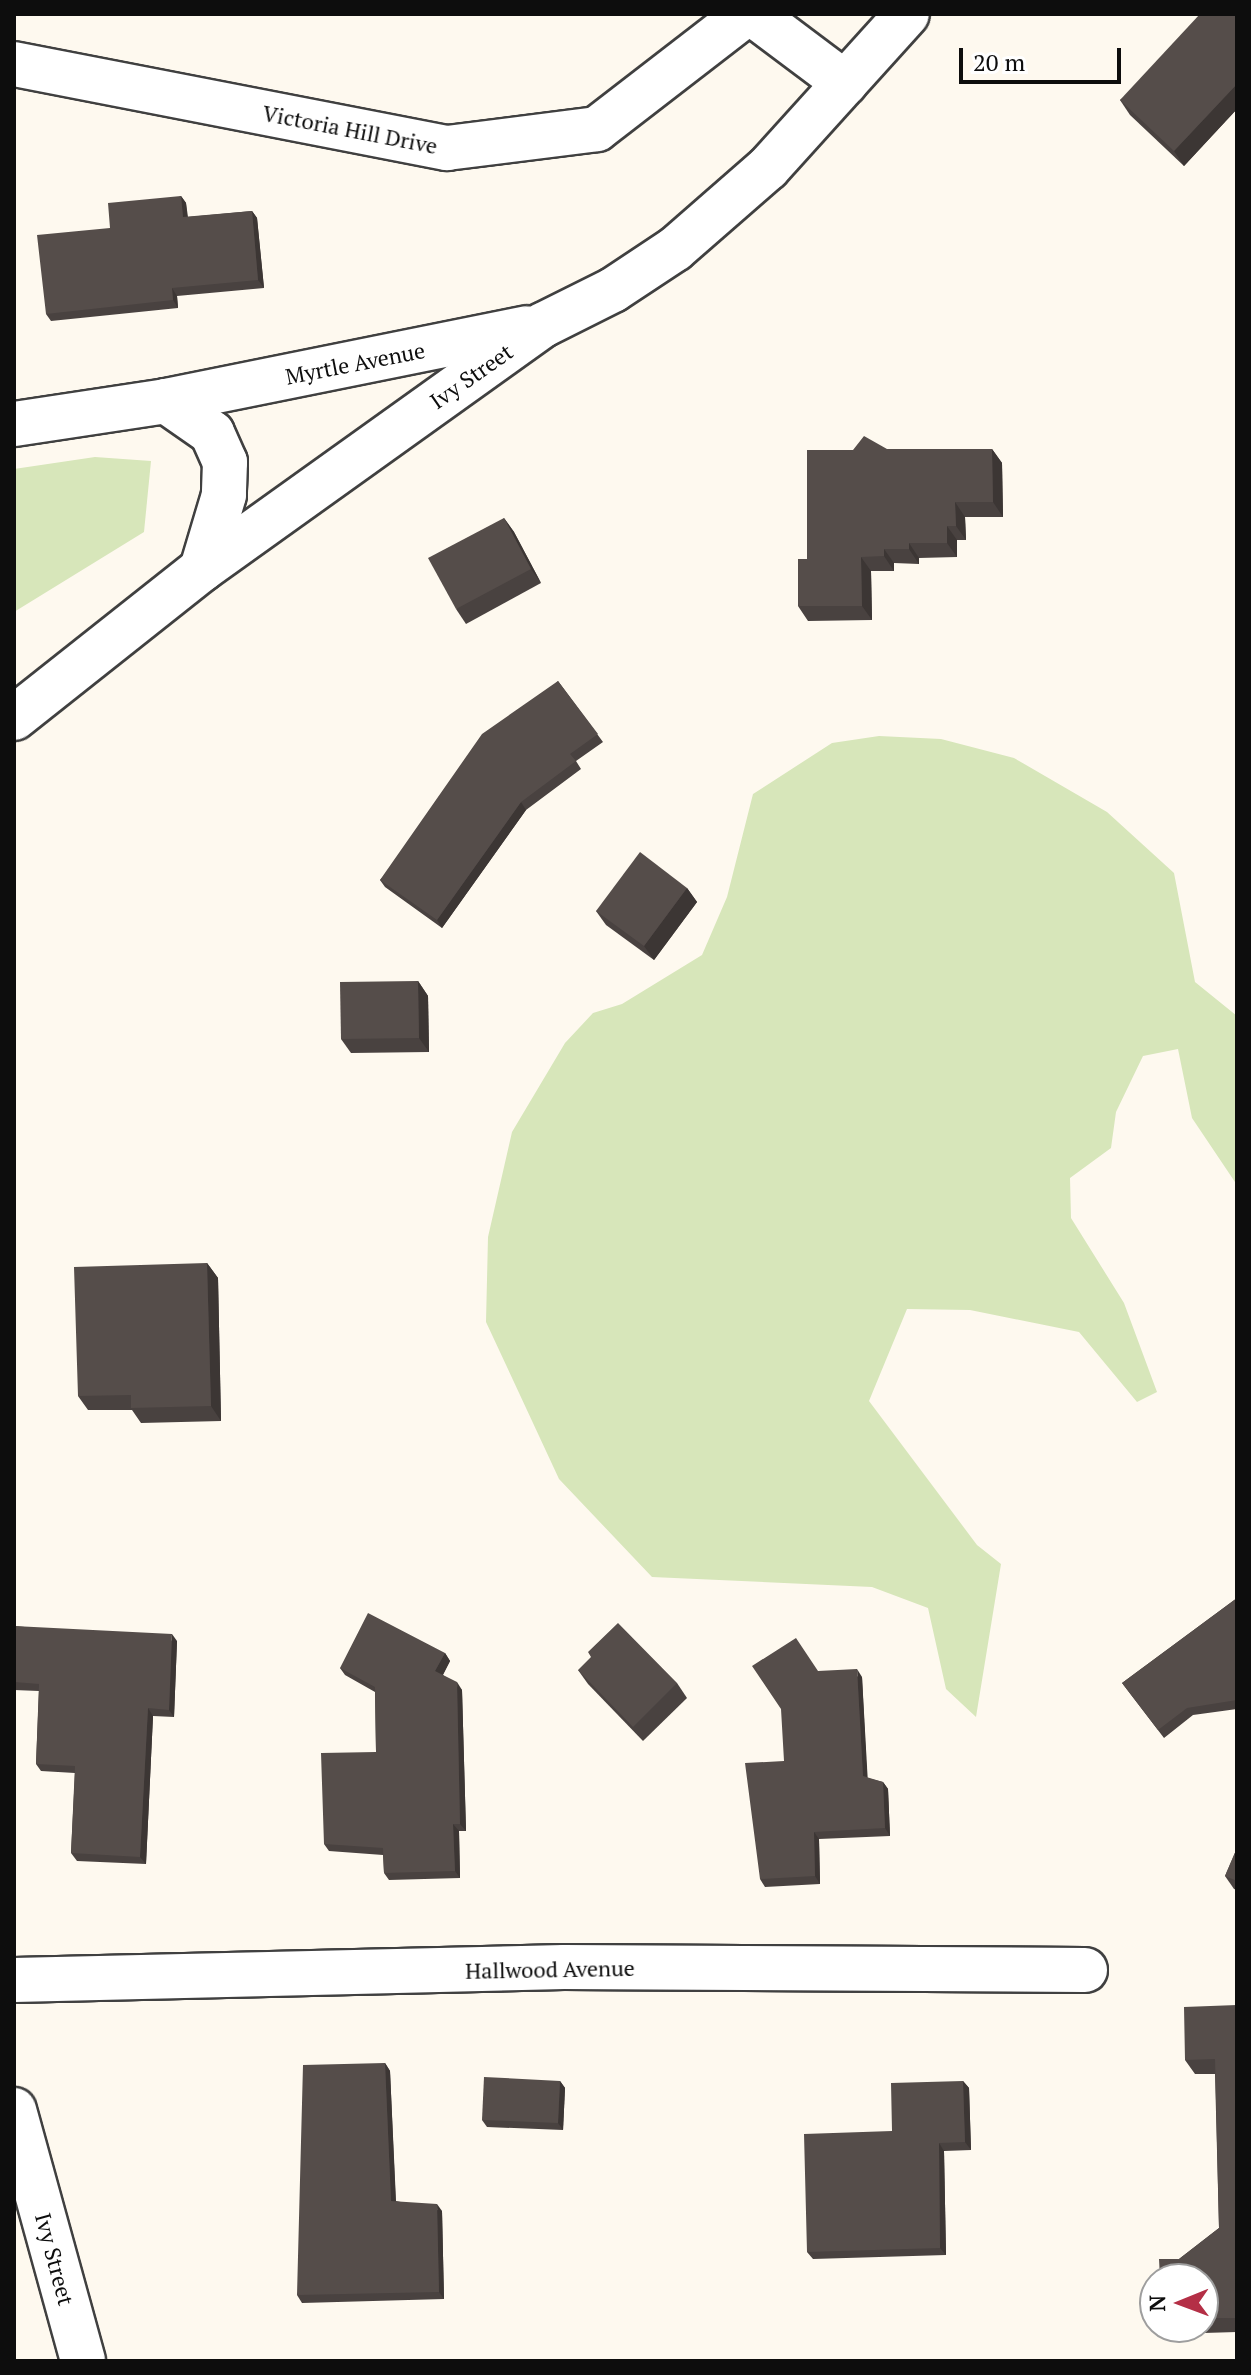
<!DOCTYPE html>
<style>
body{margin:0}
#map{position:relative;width:1251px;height:2375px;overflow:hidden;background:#fef9ef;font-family:"PT Serif",serif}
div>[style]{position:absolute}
.green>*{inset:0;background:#d7e6ba}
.roads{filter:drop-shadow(2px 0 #404040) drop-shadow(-2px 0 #404040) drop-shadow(0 2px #404040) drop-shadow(0 -2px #404040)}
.minor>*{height:44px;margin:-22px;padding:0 22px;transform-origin:22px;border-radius:22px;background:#fff}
.wall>*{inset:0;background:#494240}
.shaded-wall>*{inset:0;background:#3c3634}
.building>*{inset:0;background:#554d4a}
span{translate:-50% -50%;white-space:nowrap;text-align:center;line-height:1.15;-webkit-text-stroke:8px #fff;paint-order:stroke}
.street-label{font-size:22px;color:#0d0d0d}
.frame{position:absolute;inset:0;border:16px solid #0d0d0d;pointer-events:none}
.north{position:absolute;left:1139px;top:2263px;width:80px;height:80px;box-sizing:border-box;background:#fff;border:2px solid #9e9e9e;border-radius:50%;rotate:269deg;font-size:22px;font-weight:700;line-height:32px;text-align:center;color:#0d0d0d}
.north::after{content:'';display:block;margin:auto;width:28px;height:36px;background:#b42f46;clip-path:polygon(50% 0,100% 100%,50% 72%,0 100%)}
.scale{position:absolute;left:959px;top:48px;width:162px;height:36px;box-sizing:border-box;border:4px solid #0d0d0d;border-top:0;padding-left:10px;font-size:24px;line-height:28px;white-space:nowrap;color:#0d0d0d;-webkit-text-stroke:6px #fff;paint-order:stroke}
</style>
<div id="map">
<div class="green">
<i style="clip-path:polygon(95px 457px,151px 461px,144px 532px,14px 612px,14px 469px)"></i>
<i style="clip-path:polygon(879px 736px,941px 739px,1014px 758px,1107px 812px,1174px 873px,1195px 982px,1237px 1016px,1237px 1185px,1192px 1118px,1178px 1049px,1143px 1056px,1116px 1112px,1111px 1148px,1070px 1178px,1071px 1218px,1124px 1303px,1157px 1392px,1137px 1402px,1079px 1332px,970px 1310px,907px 1309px,869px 1401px,977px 1545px,1001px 1564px,976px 1717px,946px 1689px,928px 1608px,872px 1587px,652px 1577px,559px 1479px,486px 1322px,488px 1237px,512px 1132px,565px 1043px,593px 1013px,622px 1004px,702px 955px,727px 897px,753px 794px,832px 743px)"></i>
</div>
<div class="roads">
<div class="minor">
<i style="left:753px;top:14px;width:115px;rotate:36.9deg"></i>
<i style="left:14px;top:64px;width:441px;rotate:11deg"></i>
<i style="left:447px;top:148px;width:151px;rotate:-7.2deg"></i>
<i style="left:597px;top:129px;width:188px;rotate:-37.7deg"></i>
<i style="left:166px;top:401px;width:56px;rotate:34.8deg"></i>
<i style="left:212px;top:433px;width:32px;rotate:66deg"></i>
<i style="left:225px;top:462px;width:33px;rotate:92deg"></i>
<i style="left:224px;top:495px;width:77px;rotate:106.6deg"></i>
<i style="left:14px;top:424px;width:154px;rotate:-8.6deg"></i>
<i style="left:166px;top:401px;width:368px;rotate:-11.4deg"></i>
<i style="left:14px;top:718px;width:240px;rotate:-38.4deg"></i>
<i style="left:202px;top:569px;width:419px;rotate:-35.6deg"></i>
<i style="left:543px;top:325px;width:78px;rotate:-26.6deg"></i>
<i style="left:613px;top:290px;width:74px;rotate:-33.5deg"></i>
<i style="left:675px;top:249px;width:123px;rotate:-41.1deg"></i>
<i style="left:768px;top:168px;width:207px;rotate:-47.9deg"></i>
<i style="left:14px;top:1980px;width:550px;rotate:-1.35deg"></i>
<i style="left:564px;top:1967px;width:521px;rotate:0.33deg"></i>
<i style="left:14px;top:2110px;width:260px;rotate:74.6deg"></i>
</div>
</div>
<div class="wall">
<i style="clip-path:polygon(1237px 14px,1237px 109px,1184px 166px,1130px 115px,1120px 100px)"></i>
<i style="clip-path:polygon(181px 196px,186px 203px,188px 217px,252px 211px,257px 218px,264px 288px,177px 296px,178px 308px,51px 321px,46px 314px,110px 228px)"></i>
<i style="clip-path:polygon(887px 449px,992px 449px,1002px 463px,1003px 517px,965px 517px,966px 540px,957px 540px,957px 557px,919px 558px,919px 564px,894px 563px,894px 571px,871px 571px,872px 620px,808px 621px,798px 606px,807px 559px)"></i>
<i style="clip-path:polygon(504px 518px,514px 532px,541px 583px,466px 624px,456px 609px)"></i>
<i style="clip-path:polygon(558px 681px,603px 742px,576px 761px,581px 769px,526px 810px,442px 928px,385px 887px,380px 880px)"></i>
<i style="clip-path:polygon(687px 888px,697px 902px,654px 960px,606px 925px,596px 911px)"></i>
<i style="clip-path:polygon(418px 981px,428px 996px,429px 1052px,351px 1053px,341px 1039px)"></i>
<i style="clip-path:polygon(207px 1263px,218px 1278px,221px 1421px,141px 1423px,132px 1410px,88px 1410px,78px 1396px)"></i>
<i style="clip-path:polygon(1237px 1598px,1237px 1709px,1193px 1715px,1164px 1738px,1122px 1683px)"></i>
<i style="clip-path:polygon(14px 1626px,177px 1641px,174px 1717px,153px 1716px,146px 1864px,77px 1861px,71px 1853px,75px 1773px,41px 1771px,36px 1764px,39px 1691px,14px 1690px)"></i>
<i style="clip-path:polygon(445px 1653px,450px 1661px,443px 1675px,462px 1690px,466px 1831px,459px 1831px,460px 1878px,389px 1880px,384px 1873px,383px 1855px,329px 1851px,324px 1844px,376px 1752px,375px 1692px,345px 1675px,340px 1668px)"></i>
<i style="clip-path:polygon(578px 1670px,677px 1683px,687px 1698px,643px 1741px,588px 1684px)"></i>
<i style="clip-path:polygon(818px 1671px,862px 1677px,867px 1778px,883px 1782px,888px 1789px,890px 1836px,819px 1839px,820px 1884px,765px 1887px,760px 1879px)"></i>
<i style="clip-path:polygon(1237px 1848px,1237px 1890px,1234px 1889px,1225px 1876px)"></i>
<i style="clip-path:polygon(1237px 2005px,1237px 2332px,1170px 2334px,1166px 2327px,1203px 2327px,1203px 2279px,1179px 2259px,1219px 2228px,1215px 2074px,1195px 2074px,1185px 2060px)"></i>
<i style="clip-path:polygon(385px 2063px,390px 2071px,396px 2201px,442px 2211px,444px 2299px,302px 2303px,297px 2295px)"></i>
<i style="clip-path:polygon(560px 2081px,565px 2088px,563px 2130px,487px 2127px,482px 2120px)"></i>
<i style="clip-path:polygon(963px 2081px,969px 2088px,971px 2150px,944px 2151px,946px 2255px,813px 2259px,807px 2252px,892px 2131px)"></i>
</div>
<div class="shaded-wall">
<i style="clip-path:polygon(1237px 84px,1237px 109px,1184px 166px,1174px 151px)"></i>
<i style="clip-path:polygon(181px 196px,186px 203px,188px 225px,183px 217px)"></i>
<i style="clip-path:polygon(252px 211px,257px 218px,264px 288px,258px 280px)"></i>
<i style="clip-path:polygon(172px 288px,177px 296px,178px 308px,173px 300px)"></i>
<i style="clip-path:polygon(992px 449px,1002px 463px,1003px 517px,993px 502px)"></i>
<i style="clip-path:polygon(955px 502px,965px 517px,966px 540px,956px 526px)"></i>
<i style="clip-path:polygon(504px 518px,514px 532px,541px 583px,531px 569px)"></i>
<i style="clip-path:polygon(947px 526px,957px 540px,957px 557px,947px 543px)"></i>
<i style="clip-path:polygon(909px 543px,919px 558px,919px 564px,909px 549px)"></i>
<i style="clip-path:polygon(884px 549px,894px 563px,894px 571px,884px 556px)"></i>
<i style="clip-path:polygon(861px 557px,871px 571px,872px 620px,862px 606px)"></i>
<i style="clip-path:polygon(521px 802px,526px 810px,442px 928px,437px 920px)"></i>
<i style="clip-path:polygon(687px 888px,697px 902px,654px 960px,644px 946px)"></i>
<i style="clip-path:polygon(418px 981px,428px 996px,429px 1052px,419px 1038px)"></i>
<i style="clip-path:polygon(207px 1263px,218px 1278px,221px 1421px,211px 1406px)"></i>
<i style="clip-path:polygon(172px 1634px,177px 1641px,174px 1717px,169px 1710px)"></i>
<i style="clip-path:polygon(445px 1653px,450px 1661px,441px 1678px,435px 1671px)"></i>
<i style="clip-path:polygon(857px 1669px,862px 1677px,868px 1784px,863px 1776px)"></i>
<i style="clip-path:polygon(457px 1682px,462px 1690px,466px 1831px,460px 1824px)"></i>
<i style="clip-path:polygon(148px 1708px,153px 1716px,146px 1864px,140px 1857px)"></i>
<i style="clip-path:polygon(883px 1782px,888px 1789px,890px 1836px,885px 1828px)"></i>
<i style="clip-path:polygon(453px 1824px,459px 1831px,460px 1878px,455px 1871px)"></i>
<i style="clip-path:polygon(814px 1832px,819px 1839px,820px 1884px,815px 1876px)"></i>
<i style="clip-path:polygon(385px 2063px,390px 2071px,396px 2208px,391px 2201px)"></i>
<i style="clip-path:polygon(560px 2081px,565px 2088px,563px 2130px,558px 2123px)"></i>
<i style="clip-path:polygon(963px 2081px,969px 2088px,971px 2150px,965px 2142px)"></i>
<i style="clip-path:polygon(939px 2143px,944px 2151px,946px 2255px,940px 2248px)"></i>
<i style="clip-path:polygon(437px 2204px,442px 2211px,444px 2299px,439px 2292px)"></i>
</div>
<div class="building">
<i style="clip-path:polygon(1200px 14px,1237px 14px,1237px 84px,1174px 151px,1120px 100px)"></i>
<i style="clip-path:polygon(181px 196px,183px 217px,252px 211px,258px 280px,172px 288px,173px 300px,46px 314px,37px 235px,110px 228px,108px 203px)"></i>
<i style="clip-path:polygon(864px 436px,887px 449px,992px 449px,993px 502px,955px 502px,956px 526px,947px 526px,947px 543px,909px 543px,909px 549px,884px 549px,884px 556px,861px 557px,862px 606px,798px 606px,798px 559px,807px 559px,807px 450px,853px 450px)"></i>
<i style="clip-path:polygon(504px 518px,531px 569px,456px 609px,428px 558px)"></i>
<i style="clip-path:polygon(558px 681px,598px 734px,570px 754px,576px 761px,521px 802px,437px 920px,380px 880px,482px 734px)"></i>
<i style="clip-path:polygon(640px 852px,687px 888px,644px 946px,596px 911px)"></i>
<i style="clip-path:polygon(418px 981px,419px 1038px,341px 1039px,340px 982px)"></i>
<i style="clip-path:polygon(207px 1263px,211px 1406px,131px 1408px,131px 1395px,78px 1396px,74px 1267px)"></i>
<i style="clip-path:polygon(1237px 1598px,1237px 1700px,1187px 1708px,1158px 1730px,1122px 1683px)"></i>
<i style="clip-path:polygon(368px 1613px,445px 1653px,435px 1671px,457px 1682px,460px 1824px,453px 1824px,455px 1871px,384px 1873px,383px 1848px,324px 1844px,321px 1753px,376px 1752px,375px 1687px,340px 1668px)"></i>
<i style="clip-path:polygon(618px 1623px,677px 1683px,633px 1727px,578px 1670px,591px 1657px,588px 1652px)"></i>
<i style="clip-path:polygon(14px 1626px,172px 1634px,169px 1710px,148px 1708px,140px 1857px,71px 1853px,75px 1766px,36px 1764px,39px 1684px,14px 1682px)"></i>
<i style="clip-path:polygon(796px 1638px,818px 1671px,857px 1669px,863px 1776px,883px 1782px,885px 1828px,814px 1832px,815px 1876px,760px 1879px,745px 1763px,784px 1761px,781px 1709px,752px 1666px)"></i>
<i style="clip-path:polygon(1237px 1848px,1237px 1881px,1225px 1876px)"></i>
<i style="clip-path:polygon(1237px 2005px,1237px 2318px,1203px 2318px,1203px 2279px,1160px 2279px,1159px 2259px,1179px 2259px,1219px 2228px,1215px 2059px,1185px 2060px,1184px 2007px)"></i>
<i style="clip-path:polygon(385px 2063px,391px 2201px,437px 2204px,439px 2292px,297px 2295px,303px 2065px)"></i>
<i style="clip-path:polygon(484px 2077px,560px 2081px,558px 2123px,482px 2120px)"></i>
<i style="clip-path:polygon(963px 2081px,965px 2142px,939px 2143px,940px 2248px,807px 2252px,804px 2134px,892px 2131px,891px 2083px)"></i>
</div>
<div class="street-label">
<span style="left:350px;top:129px;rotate:11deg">Victoria Hill Drive</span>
<span style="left:355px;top:363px;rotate:-11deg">Myrtle Avenue</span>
<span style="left:471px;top:376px;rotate:-35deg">Ivy Street</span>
<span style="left:550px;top:1969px;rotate:-1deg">Hallwood Avenue</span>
<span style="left:55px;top:2259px;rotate:75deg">Ivy Street</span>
</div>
<div class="frame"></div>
<div class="north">N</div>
<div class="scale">20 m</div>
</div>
